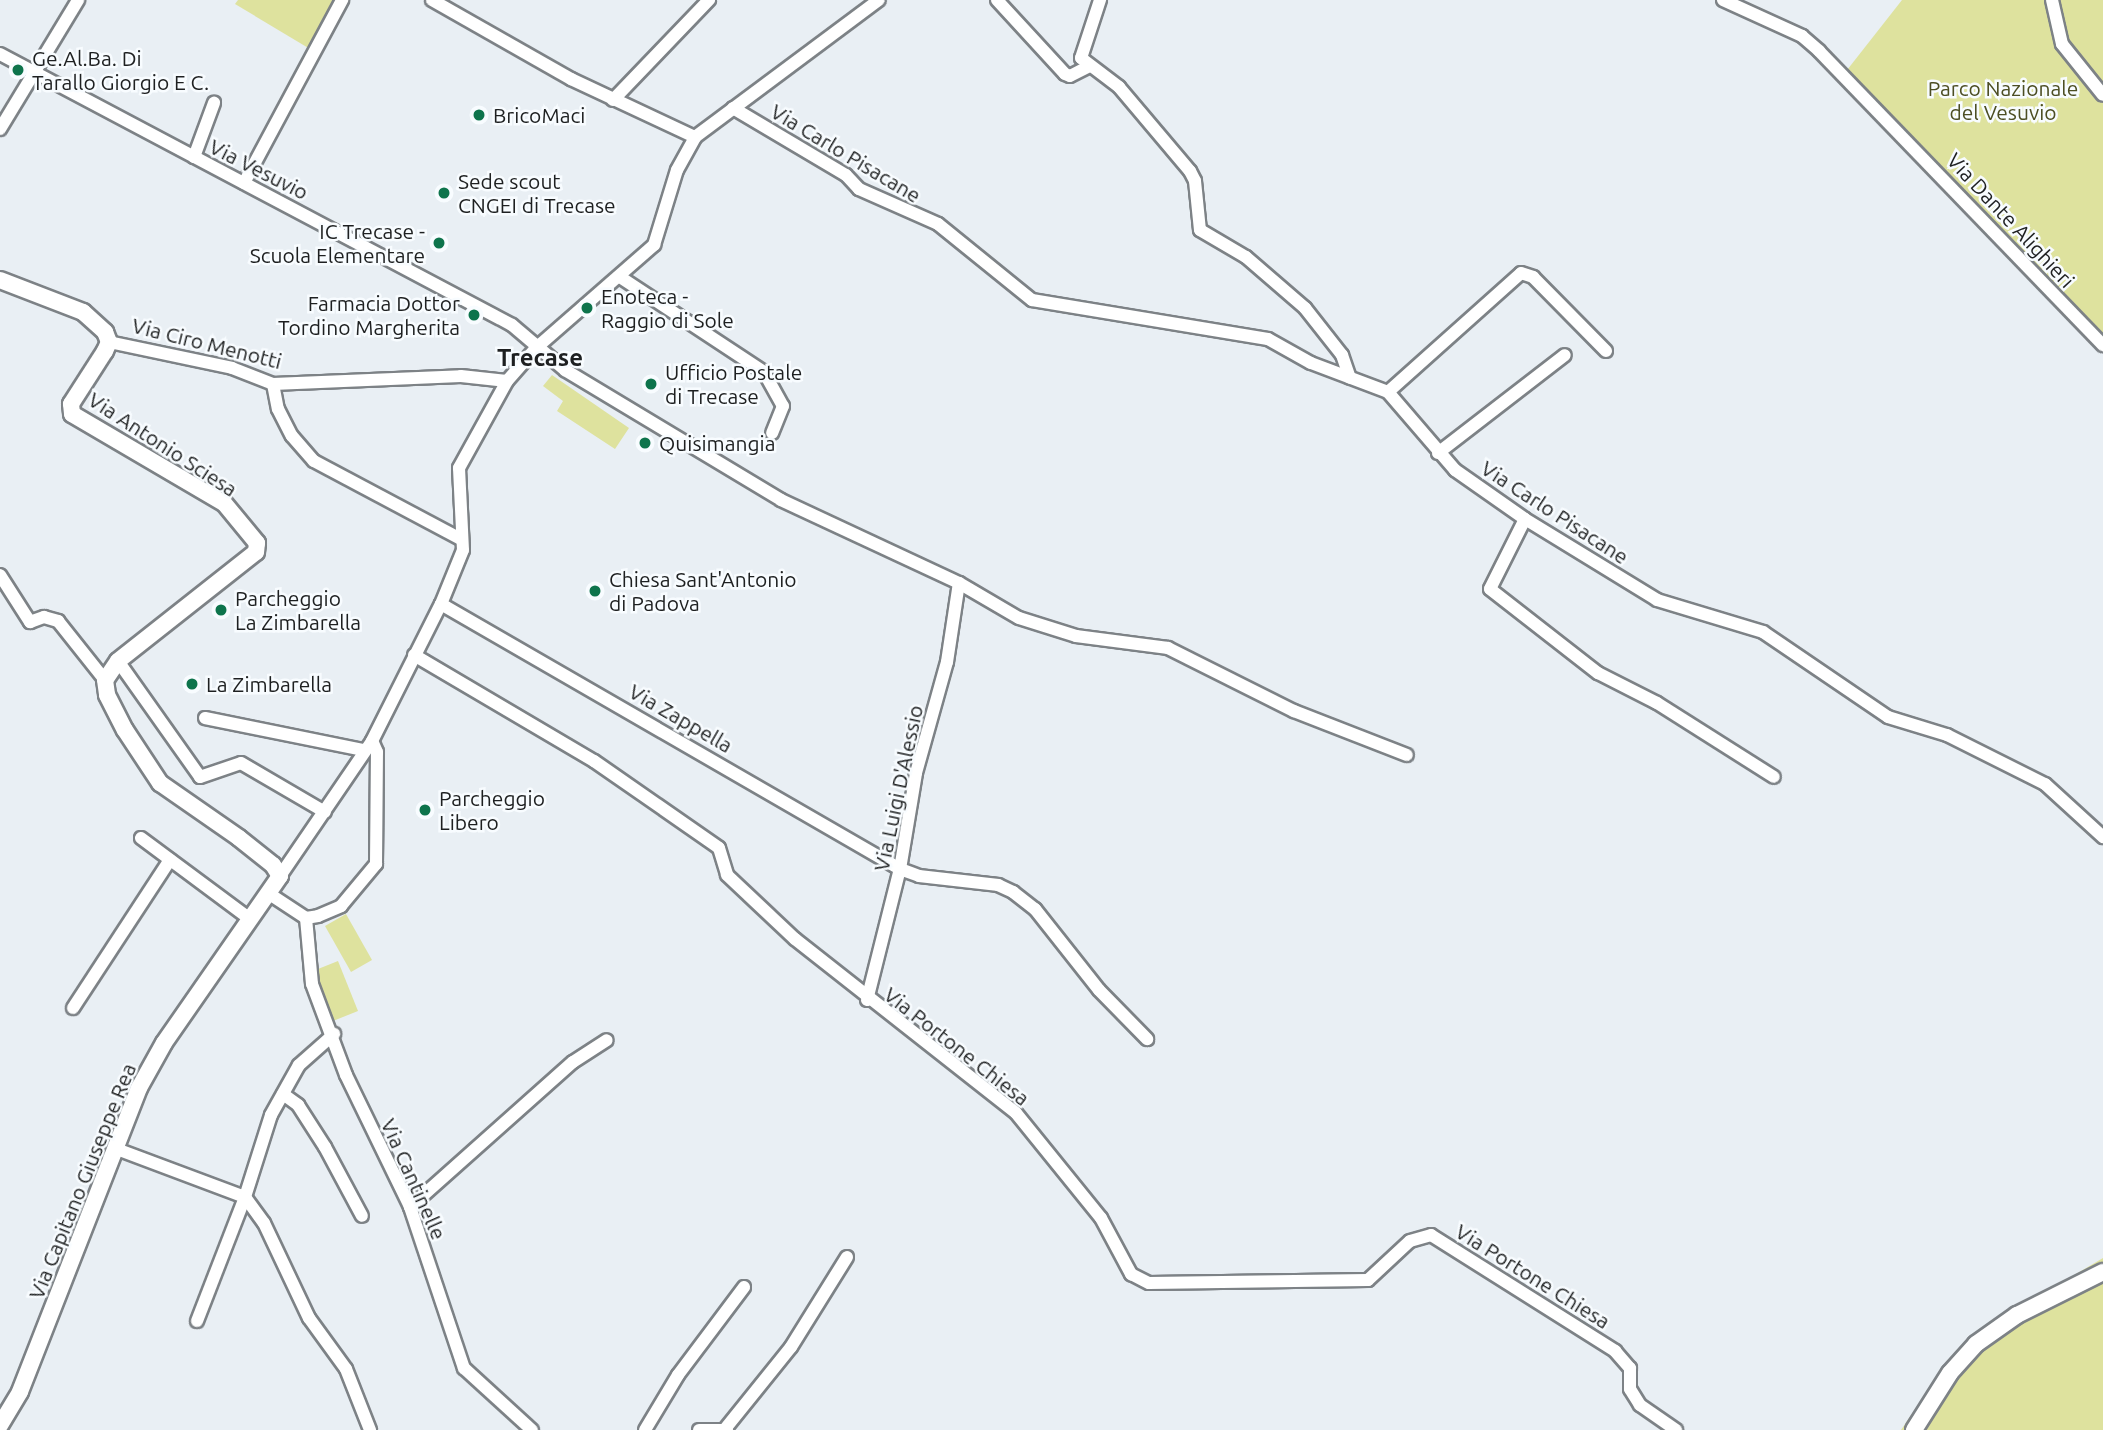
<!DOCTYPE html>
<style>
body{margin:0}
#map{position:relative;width:2103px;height:1430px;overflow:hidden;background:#e9eff4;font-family:Ubuntu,sans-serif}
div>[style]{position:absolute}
.green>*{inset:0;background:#dee29e}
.roads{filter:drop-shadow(2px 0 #7d8286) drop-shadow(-2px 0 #7d8286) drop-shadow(0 2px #7d8286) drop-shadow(0 -2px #7d8286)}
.street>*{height:12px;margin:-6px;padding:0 6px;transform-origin:6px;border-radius:6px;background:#fff}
.secondary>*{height:16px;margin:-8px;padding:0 8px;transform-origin:8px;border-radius:8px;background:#fff}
.dots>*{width:19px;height:19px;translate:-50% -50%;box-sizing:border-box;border:4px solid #f8fcff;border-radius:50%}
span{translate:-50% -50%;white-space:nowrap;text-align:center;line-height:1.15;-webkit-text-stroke:5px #f8fcff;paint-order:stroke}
.poi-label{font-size:21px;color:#1e2021}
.left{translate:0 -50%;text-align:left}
.right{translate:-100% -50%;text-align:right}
.park-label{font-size:21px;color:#4c4e23}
.street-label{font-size:21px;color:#1e2021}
.quarter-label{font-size:24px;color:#1e2021;font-weight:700}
</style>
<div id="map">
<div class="green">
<i style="clip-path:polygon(238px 0,337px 0,310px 49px,235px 4px)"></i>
<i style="clip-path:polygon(1902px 0,2103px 0,2103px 351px,1840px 79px)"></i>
<i style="clip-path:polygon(552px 375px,629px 428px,615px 449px,557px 411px,563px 401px,543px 386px)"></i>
<i style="clip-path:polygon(346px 914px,372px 960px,351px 972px,325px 926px)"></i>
<i style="clip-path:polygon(338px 961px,358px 1011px,333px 1021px,313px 971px)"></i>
<i style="clip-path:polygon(2103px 1258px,2103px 1430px,1901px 1430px,1946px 1364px,1985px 1328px)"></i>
</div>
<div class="roads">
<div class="street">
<i style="left:432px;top:0;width:160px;rotate:29.6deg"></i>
<i style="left:571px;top:79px;width:137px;rotate:25.1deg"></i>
<i style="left:997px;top:0;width:100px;rotate:47.4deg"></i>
<i style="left:1065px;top:74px;width:5px;rotate:22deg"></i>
<i style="left:1070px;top:76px;width:20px;rotate:-27deg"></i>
<i style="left:1100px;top:0;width:61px;rotate:108.1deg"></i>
<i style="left:1081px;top:58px;width:48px;rotate:37.3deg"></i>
<i style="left:1119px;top:87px;width:110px;rotate:49.8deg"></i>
<i style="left:1190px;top:171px;width:11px;rotate:63deg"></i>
<i style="left:1195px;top:181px;width:49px;rotate:84.2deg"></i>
<i style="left:1200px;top:230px;width:53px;rotate:30.4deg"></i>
<i style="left:1246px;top:257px;width:78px;rotate:40.8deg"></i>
<i style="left:1305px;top:308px;width:60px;rotate:51.8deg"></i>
<i style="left:1342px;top:355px;width:24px;rotate:71deg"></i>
<i style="left:1723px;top:0;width:87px;rotate:24.5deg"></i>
<i style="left:1802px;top:36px;width:23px;rotate:41deg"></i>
<i style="left:1819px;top:51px;width:409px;rotate:46deg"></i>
<i style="left:2052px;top:0;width:45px;rotate:77.2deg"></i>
<i style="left:2062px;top:44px;width:65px;rotate:51.2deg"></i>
<i style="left:0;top:54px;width:579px;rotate:27.89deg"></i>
<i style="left:512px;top:325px;width:70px;rotate:40.3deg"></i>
<i style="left:565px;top:370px;width:252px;rotate:31deg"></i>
<i style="left:781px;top:500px;width:196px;rotate:25deg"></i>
<i style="left:959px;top:583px;width:69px;rotate:30.3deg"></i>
<i style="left:1019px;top:618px;width:60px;rotate:17.5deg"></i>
<i style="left:1076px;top:636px;width:93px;rotate:7.4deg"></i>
<i style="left:1168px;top:648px;width:141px;rotate:26.6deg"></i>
<i style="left:1294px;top:711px;width:121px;rotate:21.3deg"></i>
<i style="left:613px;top:100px;width:139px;rotate:-46.2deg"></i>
<i style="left:733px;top:108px;width:131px;rotate:30.7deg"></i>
<i style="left:846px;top:175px;width:19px;rotate:47deg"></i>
<i style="left:859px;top:189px;width:86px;rotate:23.9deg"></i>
<i style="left:938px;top:224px;width:121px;rotate:39deg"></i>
<i style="left:1032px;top:300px;width:239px;rotate:9.4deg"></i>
<i style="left:1268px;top:339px;width:49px;rotate:29.2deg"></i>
<i style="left:1311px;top:363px;width:82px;rotate:20.6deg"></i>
<i style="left:1388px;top:392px;width:103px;rotate:49.3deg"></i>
<i style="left:1455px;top:470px;width:85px;rotate:35deg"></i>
<i style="left:1525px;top:519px;width:155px;rotate:31.5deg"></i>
<i style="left:1657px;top:600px;width:111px;rotate:16.8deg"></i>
<i style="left:1763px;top:632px;width:151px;rotate:34.2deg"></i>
<i style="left:1888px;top:717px;width:62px;rotate:17deg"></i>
<i style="left:1947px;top:735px;width:110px;rotate:26.6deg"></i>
<i style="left:2045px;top:784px;width:79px;rotate:42.4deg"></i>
<i style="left:0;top:129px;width:151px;rotate:-58.8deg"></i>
<i style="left:194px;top:157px;width:58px;rotate:-69.7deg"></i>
<i style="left:244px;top:183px;width:208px;rotate:-61.8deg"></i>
<i style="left:620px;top:277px;width:173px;rotate:33.4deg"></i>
<i style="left:764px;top:372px;width:39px;rotate:61deg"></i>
<i style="left:783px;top:406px;width:29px;rotate:112deg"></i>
<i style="left:109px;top:342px;width:126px;rotate:11.9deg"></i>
<i style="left:232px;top:368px;width:44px;rotate:21.3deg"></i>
<i style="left:273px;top:384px;width:188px;rotate:-2.4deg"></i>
<i style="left:461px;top:376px;width:46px;rotate:6.2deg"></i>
<i style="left:273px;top:384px;width:25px;rotate:79deg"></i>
<i style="left:278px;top:409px;width:30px;rotate:63deg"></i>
<i style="left:292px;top:436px;width:33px;rotate:49deg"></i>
<i style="left:314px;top:461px;width:166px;rotate:28deg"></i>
<i style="left:1388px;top:392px;width:178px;rotate:-41.8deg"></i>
<i style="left:1521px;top:273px;width:13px;rotate:18deg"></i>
<i style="left:1533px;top:277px;width:104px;rotate:45.4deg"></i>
<i style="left:1438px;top:453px;width:160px;rotate:-37.7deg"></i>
<i style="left:1525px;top:519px;width:78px;rotate:116.6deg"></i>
<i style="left:1490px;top:589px;width:137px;rotate:37.9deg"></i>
<i style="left:1598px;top:673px;width:66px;rotate:27deg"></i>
<i style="left:1657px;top:703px;width:138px;rotate:32.3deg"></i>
<i style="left:0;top:575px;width:56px;rotate:57.4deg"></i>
<i style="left:30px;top:622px;width:15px;rotate:-20deg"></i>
<i style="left:44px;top:617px;width:15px;rotate:16deg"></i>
<i style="left:58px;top:621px;width:75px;rotate:51.5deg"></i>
<i style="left:441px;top:604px;width:530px;rotate:30deg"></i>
<i style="left:900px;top:869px;width:20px;rotate:20deg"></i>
<i style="left:919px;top:876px;width:80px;rotate:6.5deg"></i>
<i style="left:998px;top:885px;width:17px;rotate:25deg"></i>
<i style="left:1013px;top:892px;width:28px;rotate:38deg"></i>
<i style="left:1035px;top:909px;width:103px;rotate:51.7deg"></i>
<i style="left:1099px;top:990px;width:69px;rotate:45.6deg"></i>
<i style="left:414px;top:655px;width:209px;rotate:30.5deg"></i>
<i style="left:594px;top:761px;width:152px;rotate:34.8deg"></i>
<i style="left:719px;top:848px;width:28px;rotate:73deg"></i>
<i style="left:727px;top:875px;width:93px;rotate:43.3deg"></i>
<i style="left:795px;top:939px;width:281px;rotate:38.2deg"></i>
<i style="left:1016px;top:1113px;width:135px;rotate:51deg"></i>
<i style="left:1101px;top:1218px;width:64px;rotate:61.8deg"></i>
<i style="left:1131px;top:1274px;width:20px;rotate:27deg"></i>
<i style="left:1149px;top:1283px;width:219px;rotate:-0.8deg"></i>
<i style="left:1368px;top:1280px;width:57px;rotate:-42.9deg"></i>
<i style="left:1410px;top:1241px;width:22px;rotate:-16deg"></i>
<i style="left:1431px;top:1235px;width:218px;rotate:32.2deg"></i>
<i style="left:1615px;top:1351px;width:23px;rotate:49deg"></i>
<i style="left:1630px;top:1368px;width:21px;rotate:90deg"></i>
<i style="left:1630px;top:1389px;width:19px;rotate:58deg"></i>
<i style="left:1640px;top:1405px;width:44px;rotate:34.8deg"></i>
<i style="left:118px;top:661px;width:142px;rotate:54.7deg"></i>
<i style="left:200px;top:777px;width:43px;rotate:-18.9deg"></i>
<i style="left:241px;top:763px;width:97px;rotate:30.3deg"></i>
<i style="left:205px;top:718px;width:162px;rotate:11.4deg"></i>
<i style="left:141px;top:838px;width:136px;rotate:36.6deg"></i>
<i style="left:280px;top:876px;width:163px;rotate:-55.7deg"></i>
<i style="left:372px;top:741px;width:153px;rotate:-63.3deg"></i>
<i style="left:441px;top:604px;width:58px;rotate:-67.8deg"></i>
<i style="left:463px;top:550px;width:82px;rotate:-92.8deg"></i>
<i style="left:459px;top:468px;width:99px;rotate:-61.1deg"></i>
<i style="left:507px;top:381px;width:44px;rotate:-48.7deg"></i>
<i style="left:536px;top:348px;width:157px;rotate:-41.1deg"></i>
<i style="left:654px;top:245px;width:78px;rotate:-73deg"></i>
<i style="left:677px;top:170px;width:38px;rotate:-61deg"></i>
<i style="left:695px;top:137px;width:229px;rotate:-36.7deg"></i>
<i style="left:268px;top:893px;width:45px;rotate:33.3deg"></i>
<i style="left:306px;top:918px;width:12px;rotate:-9deg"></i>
<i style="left:318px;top:916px;width:25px;rotate:-23deg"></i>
<i style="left:341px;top:906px;width:55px;rotate:-50.2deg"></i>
<i style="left:376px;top:864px;width:112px;rotate:-89.5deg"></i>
<i style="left:377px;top:752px;width:12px;rotate:-114deg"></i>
<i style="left:306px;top:918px;width:66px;rotate:84.8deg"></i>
<i style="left:312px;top:984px;width:97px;rotate:69.5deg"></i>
<i style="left:346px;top:1075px;width:147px;rotate:64.1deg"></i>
<i style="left:410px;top:1207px;width:170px;rotate:71.5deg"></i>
<i style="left:464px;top:1368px;width:92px;rotate:42.4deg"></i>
<i style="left:867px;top:1000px;width:135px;rotate:-75.9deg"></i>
<i style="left:900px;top:869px;width:97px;rotate:-80.5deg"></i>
<i style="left:916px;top:773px;width:115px;rotate:-74.4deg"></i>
<i style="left:947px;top:662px;width:80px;rotate:-81.4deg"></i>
<i style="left:73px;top:1008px;width:177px;rotate:-56.8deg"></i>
<i style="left:283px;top:1094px;width:19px;rotate:36deg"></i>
<i style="left:298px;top:1105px;width:50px;rotate:57.3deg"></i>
<i style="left:325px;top:1147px;width:78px;rotate:61.8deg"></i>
<i style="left:114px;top:1148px;width:140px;rotate:20.5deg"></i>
<i style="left:245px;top:1197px;width:86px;rotate:-72.4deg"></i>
<i style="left:271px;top:1115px;width:57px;rotate:-60.8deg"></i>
<i style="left:299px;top:1065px;width:47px;rotate:-41.5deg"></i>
<i style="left:245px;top:1197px;width:32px;rotate:54deg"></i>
<i style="left:264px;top:1223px;width:105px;rotate:64.7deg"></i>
<i style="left:309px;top:1318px;width:63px;rotate:54deg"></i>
<i style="left:346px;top:1369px;width:66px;rotate:68.5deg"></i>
<i style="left:410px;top:1207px;width:218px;rotate:-41.7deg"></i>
<i style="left:573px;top:1062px;width:40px;rotate:-32.9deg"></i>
<i style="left:197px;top:1321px;width:133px;rotate:-68.8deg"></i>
<i style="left:725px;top:1429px;width:105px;rotate:-51.2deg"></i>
<i style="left:791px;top:1347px;width:106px;rotate:-58.1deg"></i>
<i style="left:645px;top:1430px;width:64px;rotate:-59deg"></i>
<i style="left:678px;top:1375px;width:110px;rotate:-53.1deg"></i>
<i style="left:699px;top:1430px;width:28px"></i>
</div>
<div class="secondary">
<i style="left:0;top:280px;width:89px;rotate:21.1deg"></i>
<i style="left:83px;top:312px;width:30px;rotate:42deg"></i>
<i style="left:105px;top:332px;width:11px;rotate:68deg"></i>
<i style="left:109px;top:342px;width:10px;rotate:114deg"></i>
<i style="left:105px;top:351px;width:63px;rotate:122.7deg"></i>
<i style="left:71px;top:404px;width:10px;rotate:84deg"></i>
<i style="left:72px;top:414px;width:176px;rotate:30.4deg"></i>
<i style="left:224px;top:503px;width:52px;rotate:50.5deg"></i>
<i style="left:257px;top:543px;width:9px;rotate:96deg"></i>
<i style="left:256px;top:552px;width:176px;rotate:141.7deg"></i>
<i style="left:118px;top:661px;width:23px;rotate:124deg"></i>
<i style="left:105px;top:680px;width:15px;rotate:82deg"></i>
<i style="left:107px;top:695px;width:39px;rotate:63deg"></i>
<i style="left:125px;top:730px;width:64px;rotate:56.6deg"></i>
<i style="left:160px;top:783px;width:96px;rotate:34.8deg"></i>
<i style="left:239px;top:838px;width:43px;rotate:38.5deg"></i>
<i style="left:273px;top:865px;width:13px;rotate:58deg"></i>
<i style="left:280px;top:876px;width:203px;rotate:124.8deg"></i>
<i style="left:164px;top:1043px;width:51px;rotate:119.1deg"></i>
<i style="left:139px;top:1088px;width:326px;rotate:111.4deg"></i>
<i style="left:20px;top:1392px;width:39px;rotate:121deg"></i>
<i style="left:1914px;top:1430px;width:67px;rotate:-57.7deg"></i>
<i style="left:1950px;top:1373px;width:39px;rotate:-48deg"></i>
<i style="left:1976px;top:1344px;width:50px;rotate:-35.3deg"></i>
<i style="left:2017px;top:1315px;width:96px;rotate:-26.6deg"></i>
</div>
</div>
<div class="dots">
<i style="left:18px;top:70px;background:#0e744c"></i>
<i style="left:479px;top:115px;background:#0e744c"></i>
<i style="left:444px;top:193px;background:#0e744c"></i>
<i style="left:439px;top:243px;background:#0e744c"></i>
<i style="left:587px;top:308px;background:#0e744c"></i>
<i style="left:474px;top:315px;background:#0e744c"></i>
<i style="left:651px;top:384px;background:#0e744c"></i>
<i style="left:645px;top:443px;background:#0e744c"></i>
<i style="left:595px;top:591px;background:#0e744c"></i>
<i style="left:221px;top:610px;background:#0e744c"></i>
<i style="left:192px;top:684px;background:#0e744c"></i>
<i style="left:425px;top:810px;background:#0e744c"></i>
</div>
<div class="poi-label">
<span class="left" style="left:32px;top:70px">Ge.Al.Ba. Di<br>Tarallo Giorgio E C.</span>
<span class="left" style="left:493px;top:115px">BricoMaci</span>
<span class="left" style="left:458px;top:193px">Sede scout<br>CNGEI di Trecase</span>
<span class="right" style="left:425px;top:243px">IC Trecase -<br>Scuola Elementare</span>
<span class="left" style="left:601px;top:308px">Enoteca -<br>Raggio di Sole</span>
<span class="right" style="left:460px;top:315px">Farmacia Dottor<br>Tordino Margherita</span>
<span class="left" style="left:665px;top:384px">Ufficio Postale<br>di Trecase</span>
<span class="left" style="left:659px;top:443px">Quisimangia</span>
<span class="left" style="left:609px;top:591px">Chiesa Sant'Antonio<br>di Padova</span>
<span class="left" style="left:235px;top:610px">Parcheggio<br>La Zimbarella</span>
<span class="left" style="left:206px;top:684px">La Zimbarella</span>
<span class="left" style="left:439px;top:810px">Parcheggio<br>Libero</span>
</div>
<div class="park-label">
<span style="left:2003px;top:100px">Parco Nazionale<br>del Vesuvio</span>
</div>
<div class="street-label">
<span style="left:846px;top:153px;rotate:31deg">Via Carlo Pisacane</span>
<span style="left:259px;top:169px;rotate:27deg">Via Vesuvio</span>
<span style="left:2011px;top:220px;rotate:47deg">Via Dante Alighieri</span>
<span style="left:207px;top:343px;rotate:14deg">Via Ciro Menotti</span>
<span style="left:163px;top:444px;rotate:33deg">Via Antonio Sciesa</span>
<span style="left:1555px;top:512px;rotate:33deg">Via Carlo Pisacane</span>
<span style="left:681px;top:718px;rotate:30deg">Via Zappella</span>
<span style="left:898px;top:788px;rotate:-78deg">Via Luigi D'Alessio</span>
<span style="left:957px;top:1046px;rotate:38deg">Via Portone Chiesa</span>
<span style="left:414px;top:1179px;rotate:66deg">Via Cantinelle</span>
<span style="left:82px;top:1181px;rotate:-68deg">Via Capitano Giuseppe Rea</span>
<span style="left:1533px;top:1276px;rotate:32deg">Via Portone Chiesa</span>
</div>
<div class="quarter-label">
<span style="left:540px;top:358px">Trecase</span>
</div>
</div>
